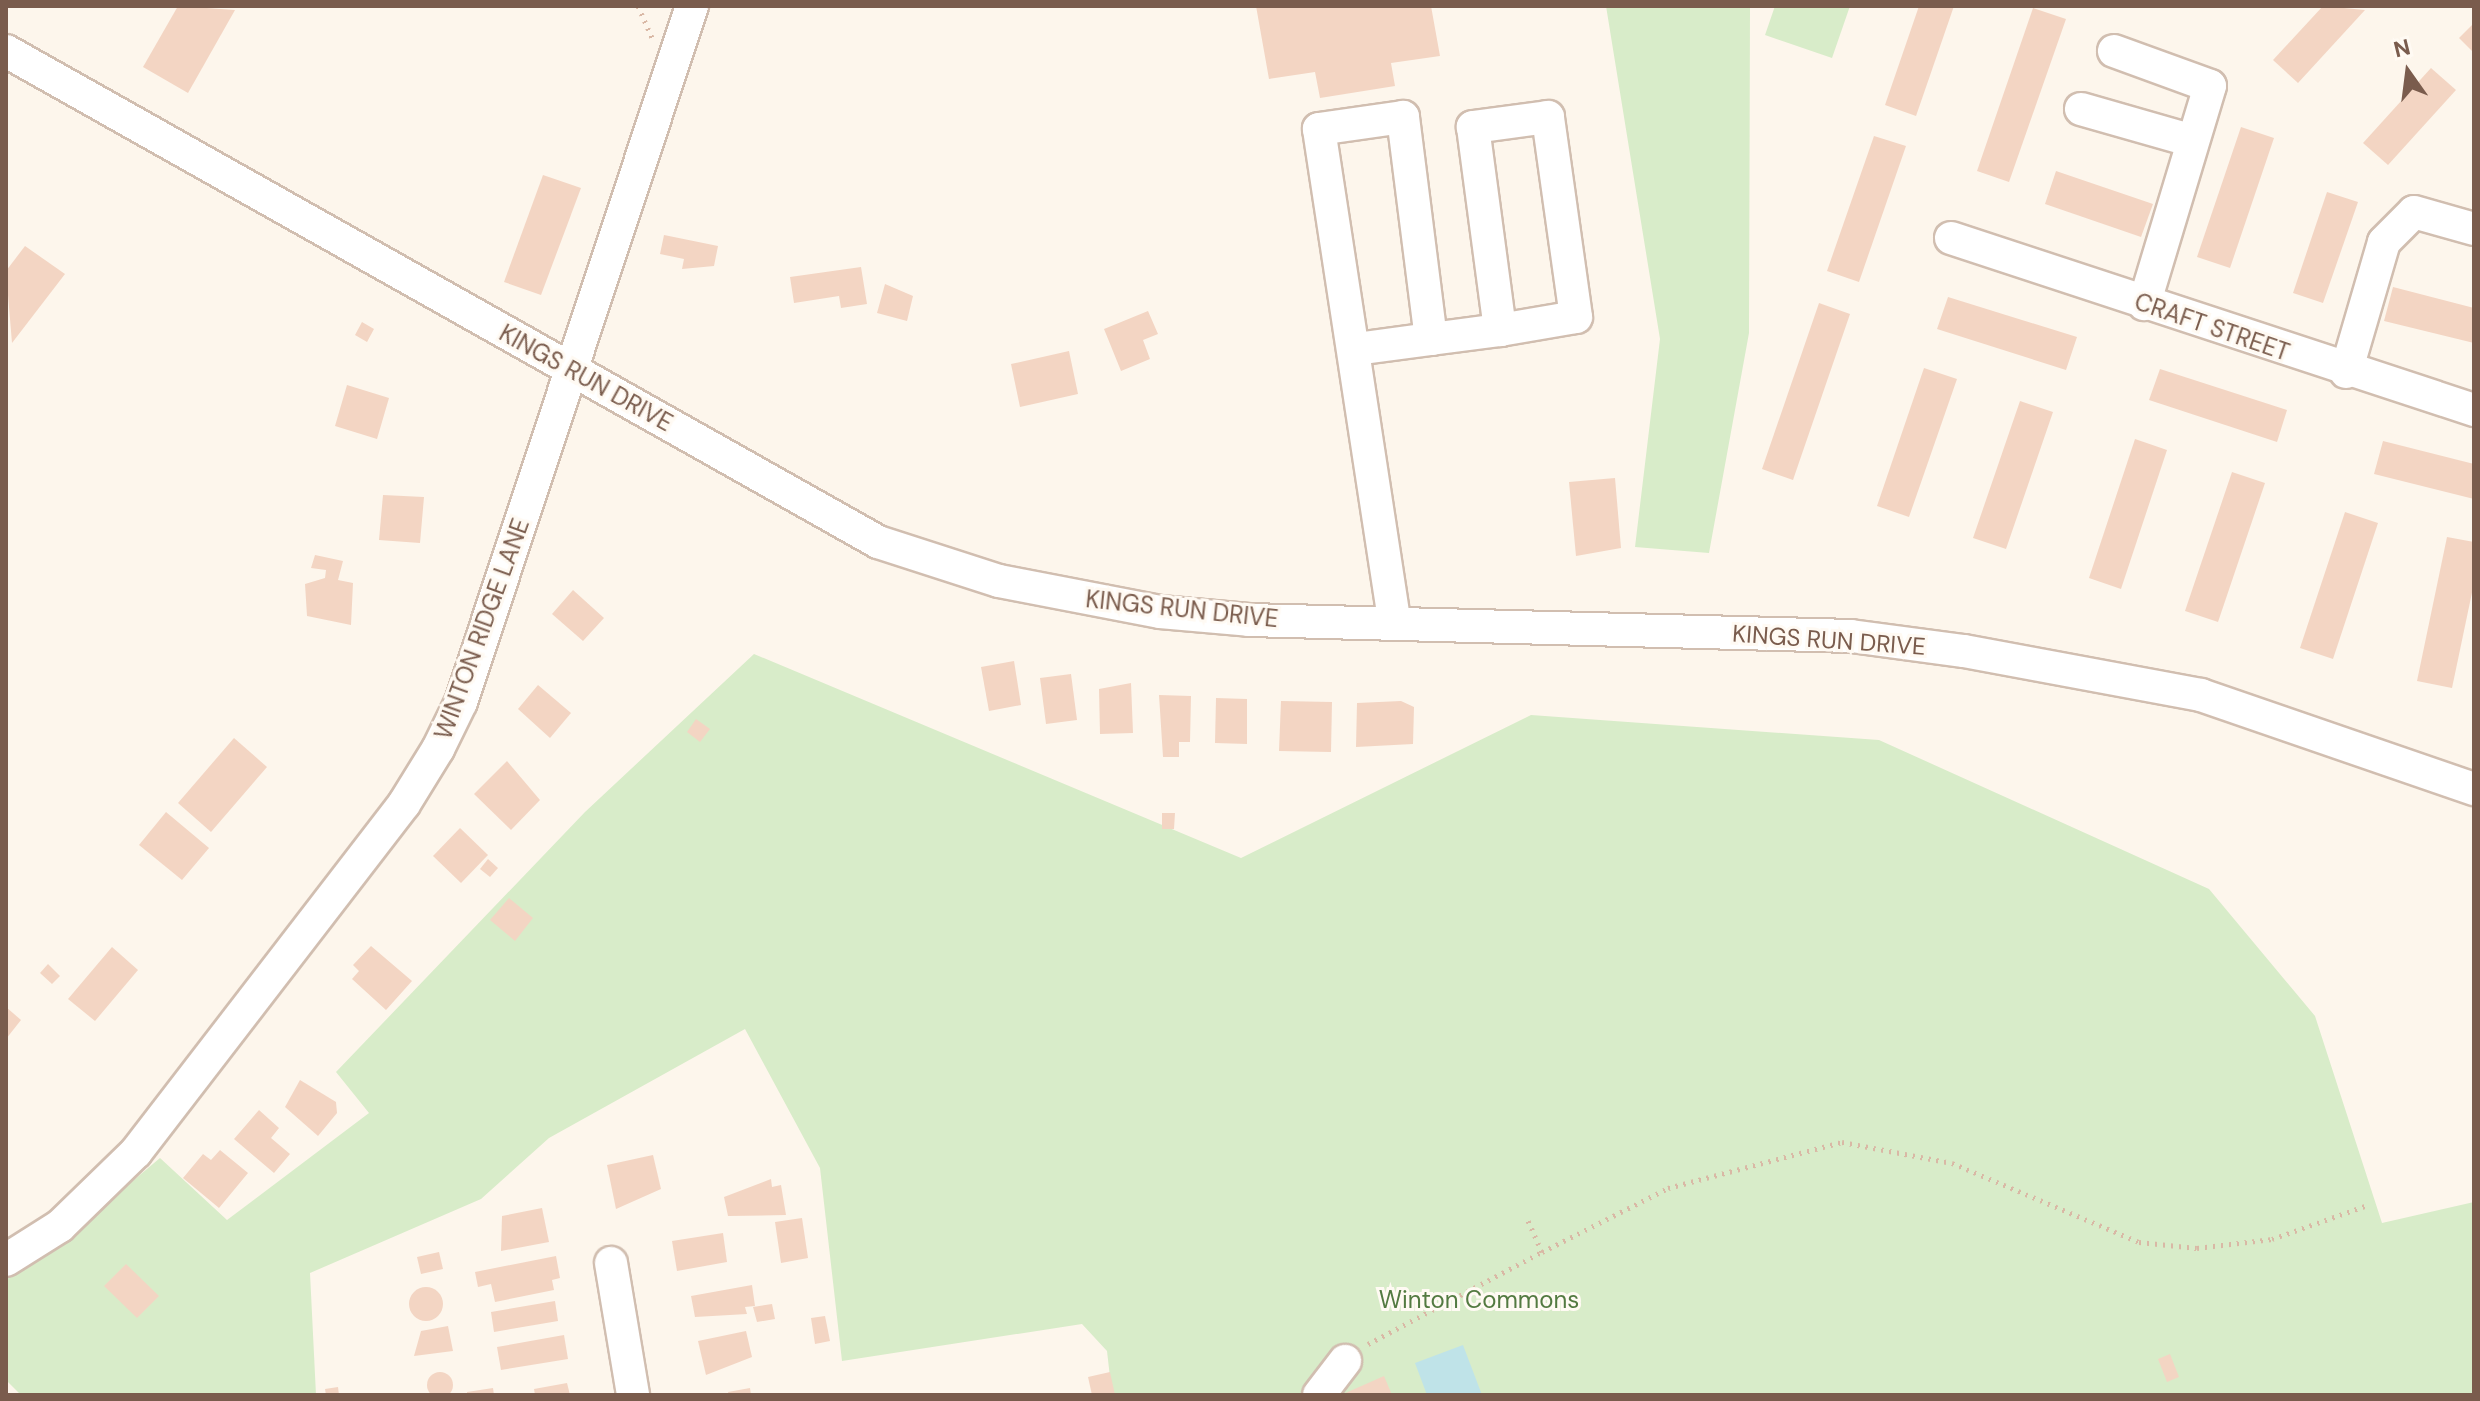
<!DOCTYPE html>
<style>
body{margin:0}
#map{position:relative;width:2480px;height:1401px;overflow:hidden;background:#fdf6ec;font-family:"DM Sans",sans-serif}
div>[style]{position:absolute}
.green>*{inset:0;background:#d8ecc9}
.water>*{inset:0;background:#bfe3e8}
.building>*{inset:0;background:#f3d5c3}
.round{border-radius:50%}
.path>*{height:5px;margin-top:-2.5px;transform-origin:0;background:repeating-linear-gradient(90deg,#d9b8a5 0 2px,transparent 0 8px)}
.roads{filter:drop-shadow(2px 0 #d1beb0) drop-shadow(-2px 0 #d1beb0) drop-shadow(0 2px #d1beb0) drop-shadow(0 -2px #d1beb0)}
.minor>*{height:32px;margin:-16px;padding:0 16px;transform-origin:16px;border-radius:16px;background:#fff}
span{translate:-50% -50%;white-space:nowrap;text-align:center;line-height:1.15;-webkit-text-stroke:6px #fffaf3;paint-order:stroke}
.street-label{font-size:24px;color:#7a5c4d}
.park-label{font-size:24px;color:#537a41}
.frame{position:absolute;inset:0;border:8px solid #7a5c4d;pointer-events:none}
.north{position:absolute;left:2368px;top:32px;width:80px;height:80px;-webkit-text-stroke:6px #fffaf3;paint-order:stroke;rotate:346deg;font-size:22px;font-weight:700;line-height:32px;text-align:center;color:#7a5c4d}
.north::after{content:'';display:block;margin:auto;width:28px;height:36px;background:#7a5c4d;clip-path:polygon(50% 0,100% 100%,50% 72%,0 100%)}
</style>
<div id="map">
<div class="green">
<i style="clip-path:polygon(1606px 6px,1750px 6px,1749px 333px,1709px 553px,1635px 547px,1660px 339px)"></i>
<i style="clip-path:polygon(1775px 6px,1850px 6px,1832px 58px,1765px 35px)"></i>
<i style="clip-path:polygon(754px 654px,1241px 858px,1531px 715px,1879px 740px,2209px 889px,2315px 1016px,2382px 1223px,2474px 1202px,2474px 1395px,1112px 1395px,1107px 1351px,1082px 1324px,842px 1361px,820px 1168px,745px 1029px,549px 1138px,481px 1199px,310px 1273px,316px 1395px,21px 1395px,6px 1380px,6px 1275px,53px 1248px,160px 1158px,227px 1220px,369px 1113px,336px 1072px,585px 812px)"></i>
</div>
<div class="water">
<i style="clip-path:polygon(1463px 1345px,1482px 1395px,1427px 1395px,1415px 1363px)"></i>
</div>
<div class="building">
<i style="clip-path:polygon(178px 6px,235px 10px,188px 93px,143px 67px)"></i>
<i style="clip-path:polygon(1256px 6px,1431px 6px,1440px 56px,1391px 63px,1395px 86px,1320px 98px,1315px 72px,1269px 79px)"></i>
<i style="clip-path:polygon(1919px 6px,1954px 6px,1916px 116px,1885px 105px)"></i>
<i style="clip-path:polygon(2323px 6px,2365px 10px,2298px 83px,2273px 60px)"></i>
<i style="clip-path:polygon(2033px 8px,2066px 19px,2009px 182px,1977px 171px)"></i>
<i style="clip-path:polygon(2474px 23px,2474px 53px,2459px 38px)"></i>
<i style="clip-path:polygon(2431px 68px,2456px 90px,2388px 165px,2363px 143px)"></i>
<i style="clip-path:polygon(2241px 127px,2274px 138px,2230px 268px,2197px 257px)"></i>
<i style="clip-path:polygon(1874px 136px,1906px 146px,1859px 282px,1827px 271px)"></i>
<i style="clip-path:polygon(2056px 171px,2153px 204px,2141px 237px,2045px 204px)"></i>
<i style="clip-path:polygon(543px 175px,581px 188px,541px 295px,504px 282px)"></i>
<i style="clip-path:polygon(2327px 192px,2358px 202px,2323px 303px,2293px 293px)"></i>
<i style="clip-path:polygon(664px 235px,718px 246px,714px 266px,682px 269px,684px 259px,660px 254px)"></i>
<i style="clip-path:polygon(25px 246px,65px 274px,12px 343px,6px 271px)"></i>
<i style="clip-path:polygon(861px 267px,867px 304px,841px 308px,839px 296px,794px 303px,790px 277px)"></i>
<i style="clip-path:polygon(885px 284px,913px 296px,907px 321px,877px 313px)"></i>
<i style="clip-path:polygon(2393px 287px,2474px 308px,2474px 343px,2384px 321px)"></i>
<i style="clip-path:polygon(1948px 297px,2077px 337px,2066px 370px,1937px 329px)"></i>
<i style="clip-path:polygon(1819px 303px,1850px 314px,1793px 480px,1762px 469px)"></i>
<i style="clip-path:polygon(1148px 311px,1158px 334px,1143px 340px,1150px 359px,1121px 371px,1104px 329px)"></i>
<i style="clip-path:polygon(362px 322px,374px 329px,367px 342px,355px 335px)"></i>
<i style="clip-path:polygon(1069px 351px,1078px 394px,1020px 407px,1011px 364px)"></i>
<i style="clip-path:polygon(1924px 368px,1957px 379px,1909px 517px,1877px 506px)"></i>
<i style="clip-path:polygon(2160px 369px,2287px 410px,2277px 442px,2149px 400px)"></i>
<i style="clip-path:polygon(347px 385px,389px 398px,377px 439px,335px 426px)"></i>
<i style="clip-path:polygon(2020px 401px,2053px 412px,2006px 549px,1973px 538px)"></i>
<i style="clip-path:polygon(2135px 439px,2167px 450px,2121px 589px,2089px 578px)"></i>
<i style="clip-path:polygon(2383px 441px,2474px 464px,2474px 499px,2374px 474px)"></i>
<i style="clip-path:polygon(2232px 472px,2265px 483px,2218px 622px,2185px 611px)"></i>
<i style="clip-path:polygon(1615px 478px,1621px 548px,1576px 556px,1569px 482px)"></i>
<i style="clip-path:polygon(383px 495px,424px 497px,420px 543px,379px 540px)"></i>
<i style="clip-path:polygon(2345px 512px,2378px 523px,2333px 659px,2300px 648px)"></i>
<i style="clip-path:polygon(2447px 537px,2474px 542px,2474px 583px,2452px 688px,2417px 681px)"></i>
<i style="clip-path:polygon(315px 555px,343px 561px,338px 580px,353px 583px,351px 625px,307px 616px,305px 584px,325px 578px,326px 570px,311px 568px)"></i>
<i style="clip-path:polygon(573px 590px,604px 618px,583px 641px,552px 614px)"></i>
<i style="clip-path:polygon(1014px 661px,1021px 705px,989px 711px,981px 667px)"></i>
<i style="clip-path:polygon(1071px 674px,1077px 720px,1046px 724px,1040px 678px)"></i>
<i style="clip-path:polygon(1131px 683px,1133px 733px,1100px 734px,1099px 689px)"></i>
<i style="clip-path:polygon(538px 685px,571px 713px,550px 738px,518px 709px)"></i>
<i style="clip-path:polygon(1159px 695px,1191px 696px,1190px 742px,1179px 742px,1179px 757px,1163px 757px)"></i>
<i style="clip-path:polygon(1216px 698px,1247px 699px,1247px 744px,1215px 743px)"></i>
<i style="clip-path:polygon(1281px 701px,1332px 702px,1331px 752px,1279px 751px)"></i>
<i style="clip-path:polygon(1401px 701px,1414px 707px,1413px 744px,1356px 747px,1357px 703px)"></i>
<i style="clip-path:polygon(696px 719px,710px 729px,700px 742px,687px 732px)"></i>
<i style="clip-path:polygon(234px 738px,267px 767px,211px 832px,178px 803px)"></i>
<i style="clip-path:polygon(507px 761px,540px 800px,511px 830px,474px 794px)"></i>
<i style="clip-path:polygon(166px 812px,209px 848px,182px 880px,139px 845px)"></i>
<i style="clip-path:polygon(1162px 813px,1175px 813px,1174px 829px,1162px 829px)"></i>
<i style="clip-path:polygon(460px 828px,488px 855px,461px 883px,433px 856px)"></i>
<i style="clip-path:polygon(488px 859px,498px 868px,490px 877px,480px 869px)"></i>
<i style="clip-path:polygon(509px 898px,533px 918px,515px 941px,490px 920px)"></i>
<i style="clip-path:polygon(371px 946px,412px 981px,386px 1010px,352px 979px,359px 971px,353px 965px)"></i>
<i style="clip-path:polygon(112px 947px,138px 970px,95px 1021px,68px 999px)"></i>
<i style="clip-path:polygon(48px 964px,60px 976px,52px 984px,40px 973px)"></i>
<i style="clip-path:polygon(6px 1007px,21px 1020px,6px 1039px)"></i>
<i style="clip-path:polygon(300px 1080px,336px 1102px,337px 1113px,318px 1136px,285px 1107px)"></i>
<i style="clip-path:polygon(259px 1110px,279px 1128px,271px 1138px,290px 1154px,274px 1173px,234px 1139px)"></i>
<i style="clip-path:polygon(220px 1150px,248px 1173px,219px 1208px,183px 1178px,203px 1154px,211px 1160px)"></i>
<i style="clip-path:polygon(653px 1155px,661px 1189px,616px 1209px,607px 1165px)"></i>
<i style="clip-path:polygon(771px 1179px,772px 1187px,781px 1185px,786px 1215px,728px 1216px,724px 1197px)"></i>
<i style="clip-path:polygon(542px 1208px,549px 1242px,501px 1251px,502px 1216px)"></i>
<i style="clip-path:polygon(802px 1218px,808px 1258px,781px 1263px,775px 1222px)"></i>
<i style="clip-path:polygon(723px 1233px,727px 1262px,677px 1271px,672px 1241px)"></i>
<i style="clip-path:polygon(439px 1252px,443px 1269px,421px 1274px,417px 1257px)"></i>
<i style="clip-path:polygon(556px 1256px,560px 1278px,552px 1280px,554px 1290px,495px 1302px,491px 1284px,478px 1287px,475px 1272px)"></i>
<i style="clip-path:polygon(126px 1264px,159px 1296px,137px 1318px,104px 1286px)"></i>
<i style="clip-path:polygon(752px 1285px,755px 1306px,745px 1307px,747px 1314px,695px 1317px,691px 1296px)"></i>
<i class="round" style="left:409px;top:1287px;width:34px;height:34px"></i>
<i style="clip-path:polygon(555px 1301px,558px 1321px,494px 1332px,491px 1312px)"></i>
<i style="clip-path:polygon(772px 1304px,775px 1319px,757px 1322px,753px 1307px)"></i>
<i style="clip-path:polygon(825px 1316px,830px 1341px,815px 1344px,811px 1318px)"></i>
<i style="clip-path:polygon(448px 1326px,453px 1351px,414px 1356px,421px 1331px)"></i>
<i style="clip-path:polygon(746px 1331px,752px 1357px,706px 1375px,698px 1341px)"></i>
<i style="clip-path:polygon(564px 1335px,568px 1359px,501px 1370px,497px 1347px)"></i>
<i style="clip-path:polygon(2170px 1354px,2179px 1377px,2167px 1382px,2158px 1359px)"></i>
<i class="round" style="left:427px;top:1372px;width:26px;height:26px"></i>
<i style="clip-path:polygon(1110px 1372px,1115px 1395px,1092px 1395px,1088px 1377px)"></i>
<i style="clip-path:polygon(1384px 1376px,1392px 1395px,1341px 1395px)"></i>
<i style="clip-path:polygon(567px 1383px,570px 1395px,535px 1395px,534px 1389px)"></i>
<i style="clip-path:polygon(338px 1387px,339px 1395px,326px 1395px,325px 1389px)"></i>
<i style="clip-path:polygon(493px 1388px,494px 1395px,467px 1395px,467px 1392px)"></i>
<i style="clip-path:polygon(750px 1388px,751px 1395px,729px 1395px,728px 1392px)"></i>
</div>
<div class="path">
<i style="left:638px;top:6px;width:35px;rotate:66deg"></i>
<i style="left:1542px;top:1252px;width:141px;rotate:-26.9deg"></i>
<i style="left:1668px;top:1188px;width:180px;rotate:-14.8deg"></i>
<i style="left:1842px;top:1142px;width:112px;rotate:10.8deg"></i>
<i style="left:1952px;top:1163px;width:203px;rotate:22.9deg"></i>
<i style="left:2139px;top:1242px;width:58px;rotate:5.9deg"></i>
<i style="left:2197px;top:1248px;width:76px;rotate:-6.8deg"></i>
<i style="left:2272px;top:1239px;width:99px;rotate:-19.5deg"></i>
<i style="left:1368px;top:1344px;width:197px;rotate:-27.9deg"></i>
<i style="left:1542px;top:1252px;width:36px;rotate:-114deg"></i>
</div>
<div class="roads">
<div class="minor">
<i style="left:6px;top:51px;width:1001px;rotate:29.38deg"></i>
<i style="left:878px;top:542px;width:127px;rotate:17.9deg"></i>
<i style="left:999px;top:581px;width:164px;rotate:10.9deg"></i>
<i style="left:1160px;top:612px;width:89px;rotate:5.1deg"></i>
<i style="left:1249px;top:620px;width:602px;rotate:1.52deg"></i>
<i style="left:1851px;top:636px;width:114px;rotate:7.6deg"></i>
<i style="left:1964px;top:651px;width:241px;rotate:10.5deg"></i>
<i style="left:2201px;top:695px;width:289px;rotate:19deg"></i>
<i style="left:2114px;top:51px;width:102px;rotate:20deg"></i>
<i style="left:2210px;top:86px;width:228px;rotate:106.8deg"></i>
<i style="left:2081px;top:109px;width:116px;rotate:15.9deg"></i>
<i style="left:1951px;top:238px;width:551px;rotate:18.2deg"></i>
<i style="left:1431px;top:339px;width:70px;rotate:-7.4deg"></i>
<i style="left:1500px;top:330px;width:77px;rotate:-9.7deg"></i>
<i style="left:1576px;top:317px;width:202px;rotate:-98deg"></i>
<i style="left:1548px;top:117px;width:76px;rotate:172.4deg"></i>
<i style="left:1473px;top:127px;width:205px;rotate:82.4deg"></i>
<i style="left:1356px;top:349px;width:76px;rotate:-7.6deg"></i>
<i style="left:1431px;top:339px;width:224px;rotate:-97.2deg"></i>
<i style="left:1403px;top:117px;width:85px;rotate:171.9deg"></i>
<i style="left:1319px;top:129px;width:499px;rotate:81.3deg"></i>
<i style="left:2346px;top:372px;width:135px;rotate:-73.7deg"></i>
<i style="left:2384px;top:242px;width:42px;rotate:-45deg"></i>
<i style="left:2414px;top:212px;width:62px;rotate:15.8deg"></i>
<i style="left:6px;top:1260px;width:64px;rotate:-32.2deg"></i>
<i style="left:60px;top:1226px;width:106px;rotate:-44.2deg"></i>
<i style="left:136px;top:1152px;width:439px;rotate:-52.4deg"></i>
<i style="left:404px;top:804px;width:65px;rotate:-58.3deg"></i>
<i style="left:438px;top:749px;width:52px;rotate:-63.9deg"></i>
<i style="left:461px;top:702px;width:733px;rotate:-71.64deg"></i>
<i style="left:611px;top:1263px;width:134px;rotate:80.5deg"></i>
<i style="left:1319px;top:1395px;width:43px;rotate:-52.6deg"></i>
</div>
</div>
<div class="street-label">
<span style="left:2212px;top:327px;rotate:19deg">CRAFT STREET</span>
<span style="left:586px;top:378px;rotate:29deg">KINGS RUN DRIVE</span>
<span style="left:1182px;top:609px;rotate:6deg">KINGS RUN DRIVE</span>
<span style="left:482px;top:629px;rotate:-70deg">WINTON RIDGE LANE</span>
<span style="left:1829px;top:640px;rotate:4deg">KINGS RUN DRIVE</span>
</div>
<div class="park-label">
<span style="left:1479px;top:1300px">Winton Commons</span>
</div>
<div class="frame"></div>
<div class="north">N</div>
</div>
